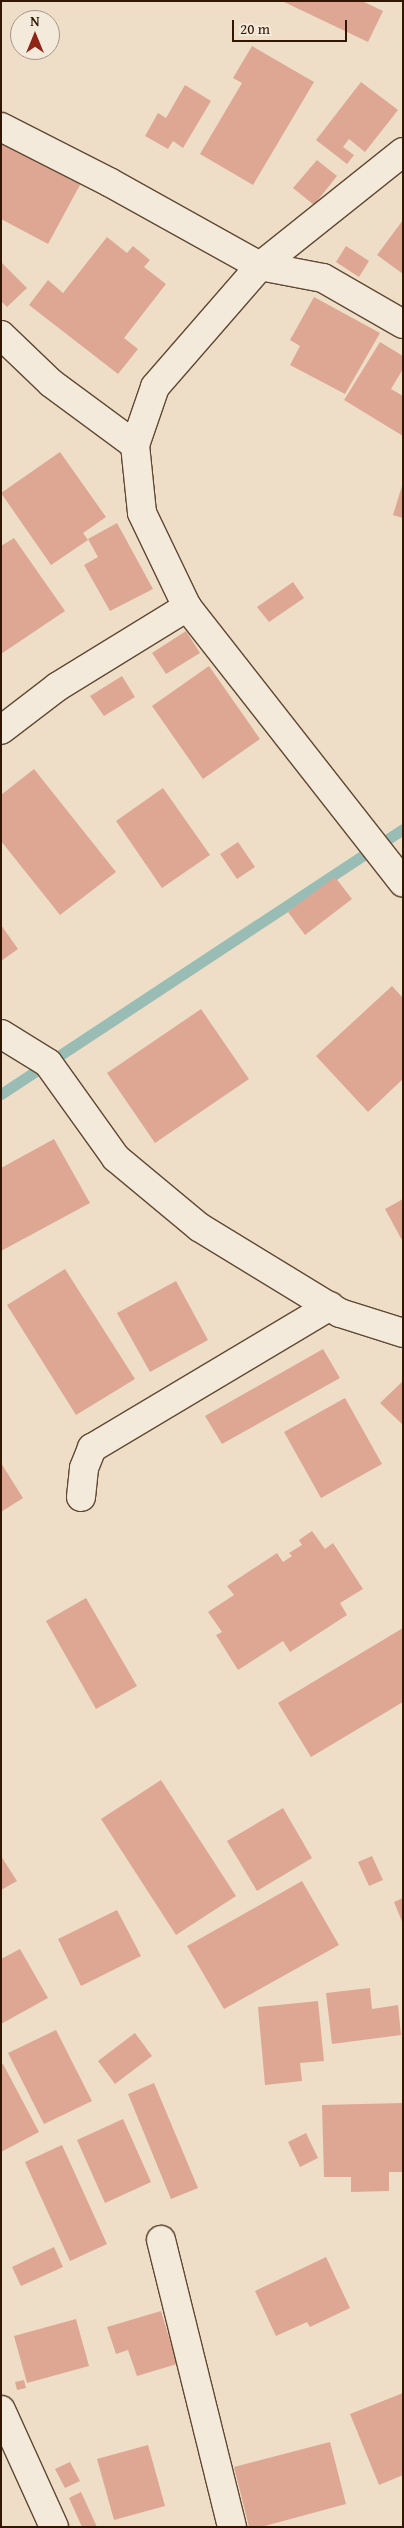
<!DOCTYPE html>
<style>
body{margin:0}
#map{position:relative;width:404px;height:2528px;overflow:hidden;background:#eedec7;font-family:"Gentium Book Plus",serif}
div>[style]{position:absolute}
.stream>*{height:11px;margin:-5.5px;padding:0 5.5px;transform-origin:5.5px;border-radius:5.5px;background:#99bcb4}
.building>*{inset:0;background:#dea793}
.roads{filter:drop-shadow(1px 0 #604832) drop-shadow(-1px 0 #604832) drop-shadow(0 1px #604832) drop-shadow(0 -1px #604832)}
.street>*{height:28px;margin:-14px;padding:0 14px;transform-origin:14px;border-radius:14px;background:#f4eadb}
span{translate:-50% -50%;white-space:nowrap;text-align:center;line-height:1.15;-webkit-text-stroke:5px #f4eadb;paint-order:stroke}
.frame{position:absolute;inset:0;border:2px solid #311601;pointer-events:none}
.north{position:absolute;left:10px;top:10px;width:50px;height:50px;box-sizing:border-box;background:#f4eadb;border:1px solid #a69584;border-radius:50%;rotate:0deg;font-size:14px;font-weight:700;line-height:20px;text-align:center;color:#311601}
.north::after{content:'';display:block;margin:auto;width:18px;height:22px;background:#8f2418;clip-path:polygon(50% 0,100% 100%,50% 72%,0 100%)}
.scale{position:absolute;left:232px;top:20px;width:115px;height:22px;box-sizing:border-box;border:2px solid #311601;border-top:0;padding-left:6px;font-size:15px;line-height:18px;white-space:nowrap;color:#311601;-webkit-text-stroke:4px #f4eadb;paint-order:stroke}
</style>
<div id="map">
<div class="stream">
<i style="left:1px;top:1094px;width:481px;rotate:-33.4deg"></i>
</div>
<div class="building">
<i style="clip-path:polygon(282px 1px,362px 1px,383px 11px,368px 42px)"></i>
<i style="clip-path:polygon(252px 46px,314px 82px,253px 185px,200px 154px,242px 83px,233px 78px)"></i>
<i style="clip-path:polygon(361px 82px,398px 110px,365px 152px,349px 139px,343px 147px,354px 155px,347px 164px,316px 140px)"></i>
<i style="clip-path:polygon(185px 85px,211px 101px,183px 148px,173px 141px,168px 149px,145px 136px,158px 113px,166px 118px)"></i>
<i style="clip-path:polygon(1px 141px,81px 183px,48px 244px,1px 219px)"></i>
<i style="clip-path:polygon(317px 160px,337px 176px,314px 205px,293px 188px)"></i>
<i style="clip-path:polygon(403px 220px,403px 274px,377px 255px)"></i>
<i style="clip-path:polygon(107px 237px,127px 253px,133px 246px,150px 260px,144px 267px,166px 284px,124px 338px,138px 349px,118px 374px,29px 305px,48px 280px,63px 293px)"></i>
<i style="clip-path:polygon(346px 246px,369px 261px,359px 277px,336px 262px)"></i>
<i style="clip-path:polygon(1px 262px,27px 288px,7px 307px,1px 301px)"></i>
<i style="clip-path:polygon(314px 297px,380px 333px,345px 394px,290px 365px,300px 346px,290px 340px)"></i>
<i style="clip-path:polygon(380px 342px,403px 356px,403px 369px,391px 389px,403px 396px,403px 436px,344px 400px)"></i>
<i style="clip-path:polygon(60px 452px,106px 517px,83px 533px,88px 540px,51px 565px,1px 493px)"></i>
<i style="clip-path:polygon(402px 486px,403px 486px,403px 518px,393px 515px)"></i>
<i style="clip-path:polygon(117px 523px,153px 589px,110px 611px,84px 565px,98px 557px,88px 539px)"></i>
<i style="clip-path:polygon(14px 538px,65px 611px,1px 654px,1px 546px)"></i>
<i style="clip-path:polygon(293px 582px,304px 598px,269px 622px,257px 607px)"></i>
<i style="clip-path:polygon(186px 631px,200px 653px,166px 674px,152px 653px)"></i>
<i style="clip-path:polygon(209px 666px,260px 739px,203px 779px,152px 706px)"></i>
<i style="clip-path:polygon(122px 676px,135px 697px,104px 716px,90px 696px)"></i>
<i style="clip-path:polygon(34px 769px,116px 872px,60px 915px,1px 841px,1px 795px)"></i>
<i style="clip-path:polygon(163px 788px,210px 855px,162px 888px,116px 821px)"></i>
<i style="clip-path:polygon(238px 842px,255px 867px,237px 879px,220px 854px)"></i>
<i style="clip-path:polygon(335px 877px,352px 899px,305px 935px,288px 912px)"></i>
<i style="clip-path:polygon(1px 925px,18px 949px,1px 961px)"></i>
<i style="clip-path:polygon(392px 986px,403px 998px,403px 1079px,368px 1112px,316px 1056px)"></i>
<i style="clip-path:polygon(201px 1009px,249px 1079px,155px 1143px,107px 1073px)"></i>
<i style="clip-path:polygon(54px 1139px,90px 1203px,1px 1251px,1px 1168px)"></i>
<i style="clip-path:polygon(403px 1199px,403px 1242px,385px 1209px)"></i>
<i style="clip-path:polygon(65px 1269px,135px 1379px,76px 1415px,7px 1305px)"></i>
<i style="clip-path:polygon(176px 1281px,208px 1340px,150px 1372px,117px 1313px)"></i>
<i style="clip-path:polygon(323px 1349px,340px 1378px,222px 1444px,205px 1416px)"></i>
<i style="clip-path:polygon(403px 1381px,403px 1425px,380px 1403px)"></i>
<i style="clip-path:polygon(345px 1398px,382px 1464px,321px 1498px,284px 1432px)"></i>
<i style="clip-path:polygon(1px 1463px,23px 1498px,1px 1512px)"></i>
<i style="clip-path:polygon(312px 1531px,325px 1549px,333px 1543px,363px 1589px,340px 1603px,347px 1615px,290px 1652px,283px 1641px,238px 1670px,216px 1635px,222px 1632px,208px 1612px,234px 1595px,227px 1586px,277px 1553px,283px 1562px,292px 1556px,289px 1553px,302px 1545px,299px 1540px)"></i>
<i style="clip-path:polygon(86px 1598px,137px 1686px,96px 1709px,46px 1621px)"></i>
<i style="clip-path:polygon(403px 1628px,403px 1702px,311px 1757px,278px 1703px)"></i>
<i style="clip-path:polygon(161px 1780px,236px 1896px,176px 1935px,101px 1819px)"></i>
<i style="clip-path:polygon(283px 1808px,312px 1858px,257px 1891px,227px 1841px)"></i>
<i style="clip-path:polygon(1px 1856px,17px 1881px,1px 1890px)"></i>
<i style="clip-path:polygon(372px 1856px,383px 1880px,369px 1886px,358px 1862px)"></i>
<i style="clip-path:polygon(302px 1881px,339px 1945px,224px 2009px,187px 1946px)"></i>
<i style="clip-path:polygon(403px 1898px,403px 1924px,394px 1902px)"></i>
<i style="clip-path:polygon(117px 1910px,141px 1956px,81px 1986px,58px 1939px)"></i>
<i style="clip-path:polygon(20px 1949px,48px 1998px,1px 2024px,1px 1959px)"></i>
<i style="clip-path:polygon(370px 1988px,372px 2009px,398px 2005px,401px 2035px,332px 2044px,326px 1993px)"></i>
<i style="clip-path:polygon(318px 2001px,324px 2061px,300px 2063px,302px 2081px,265px 2085px,258px 2007px)"></i>
<i style="clip-path:polygon(56px 2030px,92px 2101px,44px 2124px,8px 2053px)"></i>
<i style="clip-path:polygon(135px 2033px,152px 2056px,115px 2084px,98px 2061px)"></i>
<i style="clip-path:polygon(3px 2064px,39px 2132px,1px 2152px,1px 2065px)"></i>
<i style="clip-path:polygon(154px 2083px,198px 2188px,171px 2199px,128px 2094px)"></i>
<i style="clip-path:polygon(403px 2103px,403px 2172px,389px 2172px,389px 2191px,351px 2192px,351px 2177px,324px 2177px,322px 2105px)"></i>
<i style="clip-path:polygon(123px 2119px,151px 2182px,105px 2203px,77px 2140px)"></i>
<i style="clip-path:polygon(306px 2133px,318px 2158px,300px 2167px,288px 2142px)"></i>
<i style="clip-path:polygon(62px 2145px,107px 2244px,70px 2261px,25px 2162px)"></i>
<i style="clip-path:polygon(54px 2247px,63px 2267px,21px 2286px,12px 2267px)"></i>
<i style="clip-path:polygon(326px 2257px,350px 2308px,310px 2327px,307px 2322px,276px 2336px,255px 2291px)"></i>
<i style="clip-path:polygon(161px 2311px,177px 2364px,137px 2376px,128px 2350px,116px 2354px,107px 2327px)"></i>
<i style="clip-path:polygon(76px 2319px,89px 2366px,27px 2383px,14px 2336px)"></i>
<i style="clip-path:polygon(24px 2380px,26px 2388px,17px 2390px,15px 2382px)"></i>
<i style="clip-path:polygon(403px 2393px,403px 2475px,379px 2485px,350px 2414px)"></i>
<i style="clip-path:polygon(330px 2442px,346px 2504px,261px 2527px,249px 2527px,234px 2467px)"></i>
<i style="clip-path:polygon(148px 2445px,165px 2506px,114px 2520px,97px 2459px)"></i>
<i style="clip-path:polygon(70px 2462px,80px 2481px,65px 2488px,55px 2469px)"></i>
<i style="clip-path:polygon(81px 2492px,97px 2527px,82px 2527px,69px 2498px)"></i>
</div>
<div class="roads">
<div class="street">
<i style="left:1px;top:127px;width:121px;rotate:27deg"></i>
<i style="left:109px;top:182px;width:173px;rotate:29.1deg"></i>
<i style="left:260px;top:266px;width:64px;rotate:10.8deg"></i>
<i style="left:323px;top:278px;width:92px;rotate:29.9deg"></i>
<i style="left:403px;top:152px;width:183px;rotate:141.4deg"></i>
<i style="left:260px;top:266px;width:160px;rotate:131deg"></i>
<i style="left:155px;top:387px;width:61px;rotate:109deg"></i>
<i style="left:135px;top:445px;width:68px;rotate:84.1deg"></i>
<i style="left:142px;top:513px;width:104px;rotate:64.4deg"></i>
<i style="left:187px;top:607px;width:350px;rotate:51.9deg"></i>
<i style="left:1px;top:335px;width:69px;rotate:43.8deg"></i>
<i style="left:51px;top:383px;width:104px;rotate:36.4deg"></i>
<i style="left:1px;top:730px;width:71px;rotate:-37.5deg"></i>
<i style="left:57px;top:687px;width:153px;rotate:-31.6deg"></i>
<i style="left:1px;top:1034px;width:55px;rotate:31.7deg"></i>
<i style="left:48px;top:1063px;width:117px;rotate:54.4deg"></i>
<i style="left:116px;top:1158px;width:108px;rotate:39.7deg"></i>
<i style="left:199px;top:1227px;width:165px;rotate:31.4deg"></i>
<i style="left:340px;top:1313px;width:66px;rotate:17.6deg"></i>
<i style="left:81px;top:1497px;width:29px;rotate:-84deg"></i>
<i style="left:84px;top:1468px;width:22px;rotate:-68deg"></i>
<i style="left:92px;top:1448px;width:277px;rotate:-30.8deg"></i>
<i style="left:161px;top:2240px;width:296px;rotate:76.1deg"></i>
<i style="left:1px;top:2410px;width:128px;rotate:65.6deg"></i>
</div>
</div>
<div class="frame"></div>
<div class="north">N</div>
<div class="scale">20 m</div>
</div>
